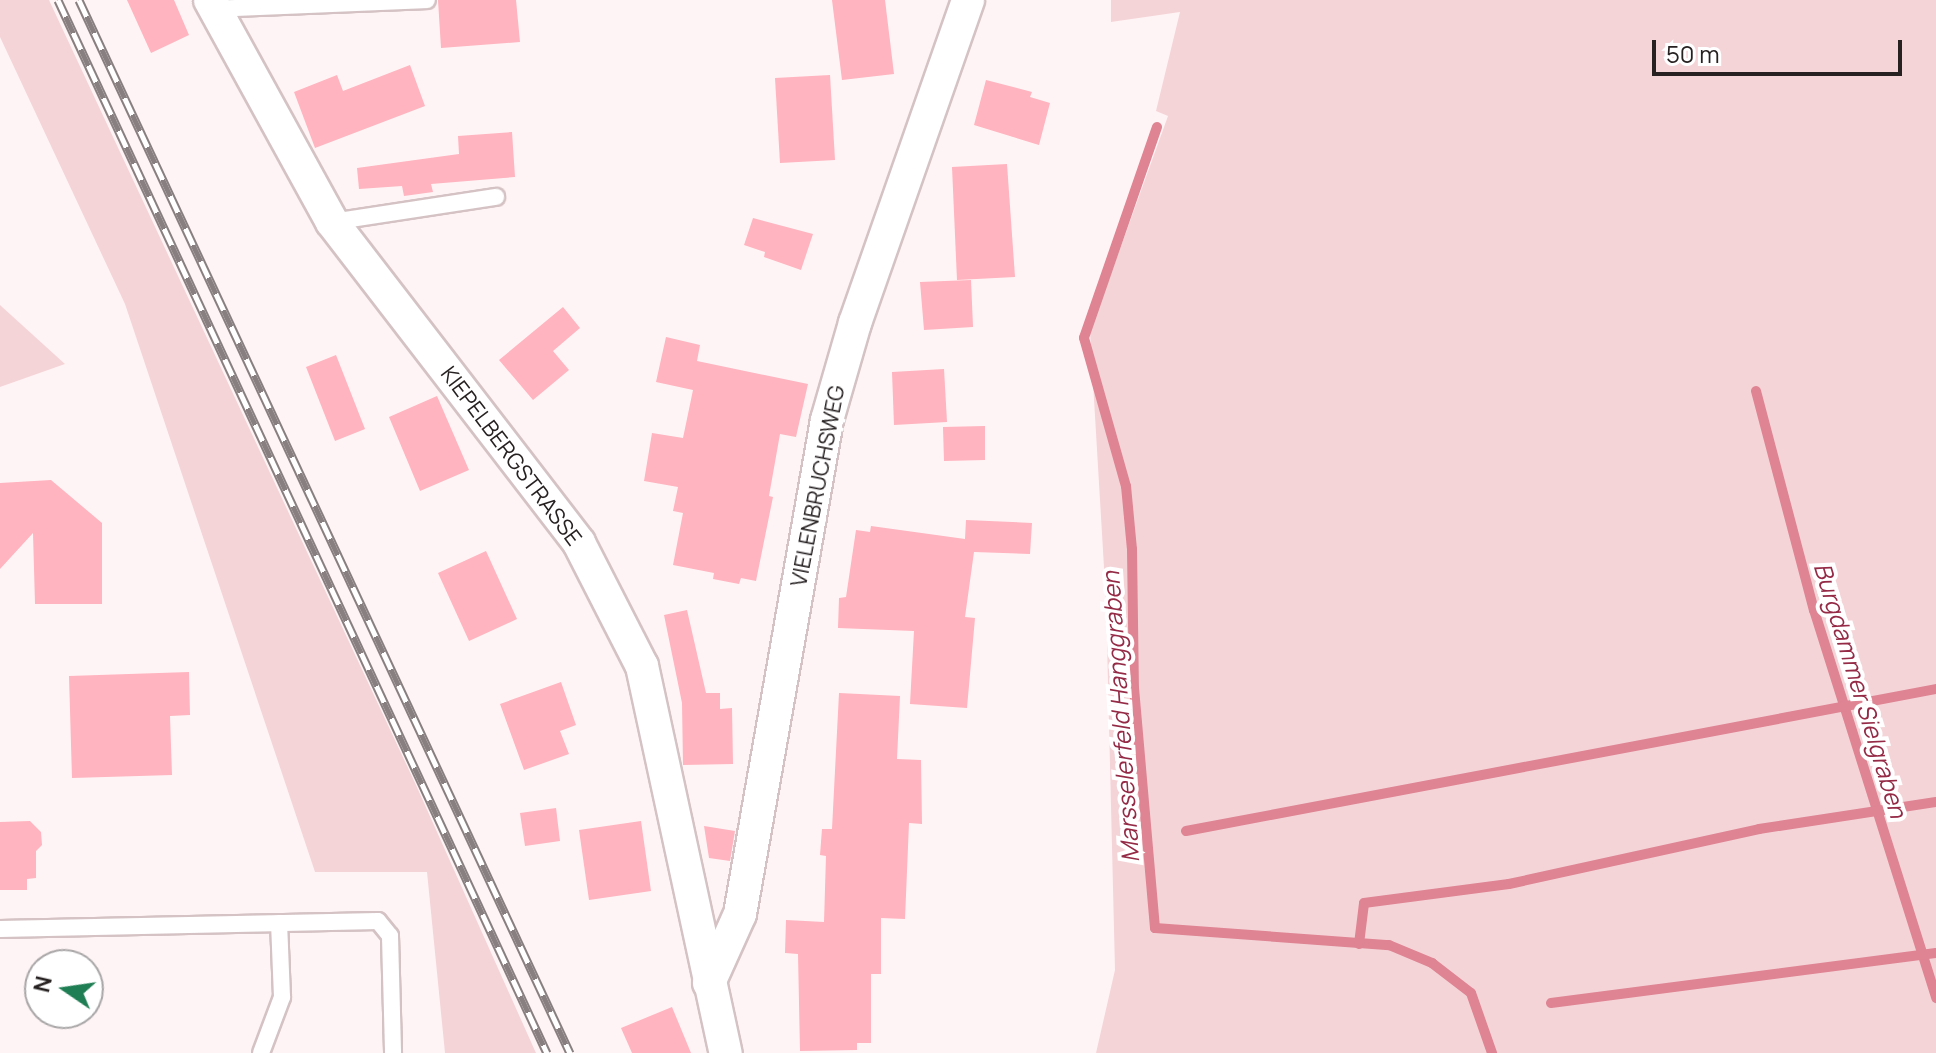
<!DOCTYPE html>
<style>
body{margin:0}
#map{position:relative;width:1936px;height:1053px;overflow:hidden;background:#fff4f5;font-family:Manrope,sans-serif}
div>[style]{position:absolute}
.green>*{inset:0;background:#f5d4d8}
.stream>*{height:10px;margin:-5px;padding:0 5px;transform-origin:5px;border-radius:5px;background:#de8493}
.building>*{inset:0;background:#ffb4bf}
.roads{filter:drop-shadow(2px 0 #d4c2c4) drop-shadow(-2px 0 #d4c2c4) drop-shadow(0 2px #d4c2c4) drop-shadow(0 -2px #d4c2c4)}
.service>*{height:16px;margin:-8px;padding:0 8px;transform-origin:8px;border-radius:8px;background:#fff}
.minor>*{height:32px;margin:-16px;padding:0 16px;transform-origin:16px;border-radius:16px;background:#fff}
.rail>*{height:9px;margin-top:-4.5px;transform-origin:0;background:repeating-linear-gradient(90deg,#fff 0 18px,#887f80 0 36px);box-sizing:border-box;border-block:2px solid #887f80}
span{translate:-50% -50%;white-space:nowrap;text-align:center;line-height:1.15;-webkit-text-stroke:8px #fff;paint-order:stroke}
.street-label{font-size:22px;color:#272122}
.water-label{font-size:24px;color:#942a46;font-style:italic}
.north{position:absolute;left:24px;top:949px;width:80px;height:80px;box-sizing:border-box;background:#fff;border:2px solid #a9a6a7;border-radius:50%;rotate:283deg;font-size:22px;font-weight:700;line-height:32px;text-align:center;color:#272122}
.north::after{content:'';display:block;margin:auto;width:28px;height:36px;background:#207e54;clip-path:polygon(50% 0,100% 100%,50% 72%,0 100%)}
.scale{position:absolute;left:1652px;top:40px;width:250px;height:36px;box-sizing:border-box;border:4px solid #272122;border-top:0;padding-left:10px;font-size:24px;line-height:28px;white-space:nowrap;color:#272122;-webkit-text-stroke:6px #fff;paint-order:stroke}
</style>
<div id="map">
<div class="green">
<i style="clip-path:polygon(0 0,49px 0,416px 785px,536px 1053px,445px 1053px,427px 872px,315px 872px,125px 304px,0 37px)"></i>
<i style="clip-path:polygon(1111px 0,1936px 0,1936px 1053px,1096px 1053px,1115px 970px,1106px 601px,1090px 332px,1168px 116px,1156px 111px,1180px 12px,1111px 22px)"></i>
<i style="clip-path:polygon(0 305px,65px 364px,0 387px)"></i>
</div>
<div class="stream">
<i style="left:1157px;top:127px;width:223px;rotate:109.1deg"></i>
<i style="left:1084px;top:338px;width:154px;rotate:74.2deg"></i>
<i style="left:1126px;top:486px;width:63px;rotate:84.6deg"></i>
<i style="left:1132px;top:549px;width:139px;rotate:89.2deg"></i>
<i style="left:1134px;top:688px;width:241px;rotate:85deg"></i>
<i style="left:1155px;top:928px;width:235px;rotate:4.2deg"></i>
<i style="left:1389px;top:945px;width:47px;rotate:22.7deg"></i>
<i style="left:1432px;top:963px;width:49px;rotate:37.6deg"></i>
<i style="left:1471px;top:993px;width:64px;rotate:70.7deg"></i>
<i style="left:1756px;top:391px;width:227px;rotate:75.2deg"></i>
<i style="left:1814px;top:610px;width:407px;rotate:72.5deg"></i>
<i style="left:1186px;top:831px;width:763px;rotate:-10.72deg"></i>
<i style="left:1359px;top:944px;width:41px;rotate:-83deg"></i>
<i style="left:1364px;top:903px;width:146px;rotate:-7.5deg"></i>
<i style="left:1509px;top:884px;width:256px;rotate:-12.4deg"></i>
<i style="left:1759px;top:829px;width:179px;rotate:-8.7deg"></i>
<i style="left:1551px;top:1003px;width:388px;rotate:-7.4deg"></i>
</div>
<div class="building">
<i style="clip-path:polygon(127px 0,174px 0,189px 35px,151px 53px)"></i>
<i style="clip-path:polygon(438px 0,516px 0,520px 42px,441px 48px)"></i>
<i style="clip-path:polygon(832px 0,885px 0,894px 74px,842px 80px)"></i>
<i style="clip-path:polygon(410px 65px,425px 106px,315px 148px,294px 92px,337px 75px,343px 91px)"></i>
<i style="clip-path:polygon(830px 75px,835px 160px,780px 163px,775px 78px)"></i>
<i style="clip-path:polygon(986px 80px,1032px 92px,1030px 97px,1050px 103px,1039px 145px,974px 125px)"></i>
<i style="clip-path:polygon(512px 132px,515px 177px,431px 184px,433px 192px,404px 196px,402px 186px,359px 189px,357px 168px,459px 154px,458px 136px)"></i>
<i style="clip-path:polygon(1007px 164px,1015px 277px,957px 280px,952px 167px)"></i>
<i style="clip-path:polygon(753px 218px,813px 234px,801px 270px,764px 257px,765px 252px,744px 245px)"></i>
<i style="clip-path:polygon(971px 280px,973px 327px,924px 330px,920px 282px)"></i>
<i style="clip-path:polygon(563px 307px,580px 328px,553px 351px,569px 370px,533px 400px,499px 360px)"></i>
<i style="clip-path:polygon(666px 337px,700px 345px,697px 361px,808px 384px,796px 437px,780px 434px,769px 496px,773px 497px,756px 581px,741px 578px,739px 584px,713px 579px,714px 573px,673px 565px,683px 513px,673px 511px,678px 487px,644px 481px,652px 433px,683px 438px,693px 390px,656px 382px)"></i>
<i style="clip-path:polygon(336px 355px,365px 429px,335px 441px,306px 367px)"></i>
<i style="clip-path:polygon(944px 369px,947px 422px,894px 425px,892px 372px)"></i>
<i style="clip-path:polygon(437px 396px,469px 470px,420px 491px,389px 417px)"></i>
<i style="clip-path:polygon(985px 426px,985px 460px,944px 461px,943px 427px)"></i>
<i style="clip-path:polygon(51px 480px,102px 523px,102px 604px,35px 604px,33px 533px,0 569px,0 483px)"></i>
<i style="clip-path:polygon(966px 520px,1032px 523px,1030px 554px,974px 552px,965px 617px,975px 618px,967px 708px,910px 704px,914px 631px,838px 628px,839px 598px,846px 597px,856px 530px,870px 532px,871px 526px,965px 539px)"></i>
<i style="clip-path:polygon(486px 551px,517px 619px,469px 641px,438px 573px)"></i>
<i style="clip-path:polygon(687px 610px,706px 693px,720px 693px,720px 709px,732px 708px,733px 764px,683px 765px,682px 703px,664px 615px)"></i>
<i style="clip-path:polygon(189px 672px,190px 715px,170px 716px,172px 775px,72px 778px,69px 676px)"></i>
<i style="clip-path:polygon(561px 682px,576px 725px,560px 731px,569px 754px,524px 770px,500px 704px)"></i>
<i style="clip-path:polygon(839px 693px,900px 696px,897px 759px,921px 760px,922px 824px,909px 823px,905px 919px,881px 918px,881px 974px,871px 974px,871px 1043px,857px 1043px,857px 1050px,800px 1051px,798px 954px,785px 953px,786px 920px,824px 922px,826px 856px,820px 855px,822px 829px,832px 829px)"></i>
<i style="clip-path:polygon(556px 808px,560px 841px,525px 846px,520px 813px)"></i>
<i style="clip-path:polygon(30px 821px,41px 832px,42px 845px,36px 851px,36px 878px,27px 879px,27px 890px,0 890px,0 822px)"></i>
<i style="clip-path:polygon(641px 821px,651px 891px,589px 900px,579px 830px)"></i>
<i style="clip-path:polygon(704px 826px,735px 831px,730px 861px,709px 858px)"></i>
<i style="clip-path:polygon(672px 1007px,691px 1053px,632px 1053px,621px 1028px)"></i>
</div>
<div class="roads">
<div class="service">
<i style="left:213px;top:9px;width:214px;rotate:-2.4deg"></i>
<i style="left:332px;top:222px;width:166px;rotate:-8.7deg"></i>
<i style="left:0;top:929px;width:378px;rotate:-1.2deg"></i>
<i style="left:378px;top:921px;width:19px;rotate:51deg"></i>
<i style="left:390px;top:936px;width:117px;rotate:88.5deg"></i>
<i style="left:261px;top:1053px;width:60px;rotate:-69.4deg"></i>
<i style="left:282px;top:997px;width:74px;rotate:-92.3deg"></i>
</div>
<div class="minor">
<i style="left:210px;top:0;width:253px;rotate:61.2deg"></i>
<i style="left:332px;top:222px;width:405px;rotate:52.4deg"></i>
<i style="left:579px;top:543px;width:138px;rotate:62.9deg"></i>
<i style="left:642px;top:666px;width:396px;rotate:77.8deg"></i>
<i style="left:709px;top:983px;width:76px;rotate:-65.8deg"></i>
<i style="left:740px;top:914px;width:502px;rotate:-80.01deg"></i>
<i style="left:827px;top:420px;width:101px;rotate:-73.9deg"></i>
<i style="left:855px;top:323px;width:342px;rotate:-70.7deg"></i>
</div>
</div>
<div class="rail">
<i style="left:58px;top:0;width:1161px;rotate:65.09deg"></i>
<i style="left:79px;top:0;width:1162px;rotate:65deg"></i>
</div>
<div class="street-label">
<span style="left:511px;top:456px;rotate:53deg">KIEPELBERGSTRASSE</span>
<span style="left:818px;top:486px;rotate:-79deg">VIELENBRUCHSWEG</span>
</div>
<div class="water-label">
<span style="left:1861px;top:690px;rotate:73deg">Burgdammer Sielgraben</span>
<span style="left:1120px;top:717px;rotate:-94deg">Marsselerfeld Hanggraben</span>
</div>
<div class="north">N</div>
<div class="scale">50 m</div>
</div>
